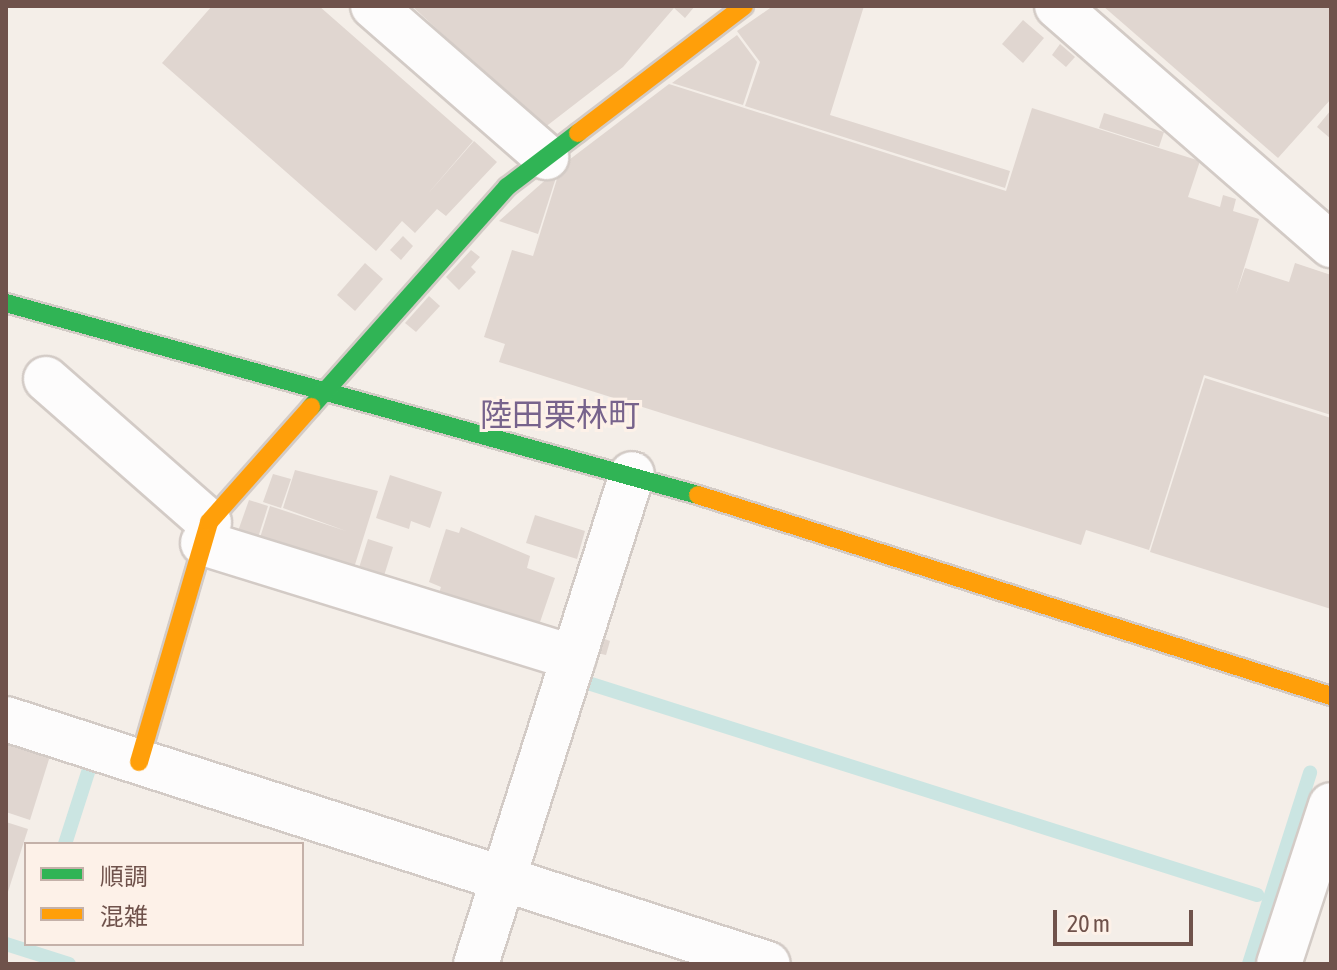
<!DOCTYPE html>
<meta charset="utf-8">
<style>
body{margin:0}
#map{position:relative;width:1337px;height:970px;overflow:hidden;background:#f4eee8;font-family:"Asap Condensed","Noto Sans JP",sans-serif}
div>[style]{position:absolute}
.stream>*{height:14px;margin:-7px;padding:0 7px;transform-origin:7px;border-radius:7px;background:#cbe5e2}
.building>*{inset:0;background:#e0d6d0}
.roads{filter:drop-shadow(2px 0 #d3cbc6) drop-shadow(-2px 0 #d3cbc6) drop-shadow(0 2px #d3cbc6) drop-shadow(0 -2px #d3cbc6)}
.street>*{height:44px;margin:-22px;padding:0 22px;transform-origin:22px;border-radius:22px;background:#fdfcfc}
.fast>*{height:18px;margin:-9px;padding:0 9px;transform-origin:9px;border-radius:9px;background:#30b455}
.slow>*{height:18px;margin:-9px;padding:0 9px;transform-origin:9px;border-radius:9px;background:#ff9f0a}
span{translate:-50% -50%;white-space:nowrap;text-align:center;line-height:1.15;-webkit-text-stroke:6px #fdf1e8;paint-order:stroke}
.quarter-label{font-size:32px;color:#77638c}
.frame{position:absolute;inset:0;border:8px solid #6f524b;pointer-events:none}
.legend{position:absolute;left:24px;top:842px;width:280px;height:104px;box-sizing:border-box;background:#fdf1e8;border:2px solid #c4b1a9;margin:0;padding:10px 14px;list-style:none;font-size:24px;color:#6f524b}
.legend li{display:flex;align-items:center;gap:16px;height:40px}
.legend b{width:40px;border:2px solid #c4b1a9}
.scale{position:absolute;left:1053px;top:910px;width:140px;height:36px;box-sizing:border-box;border:4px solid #6f524b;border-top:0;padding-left:10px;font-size:24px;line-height:28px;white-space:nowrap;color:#6f524b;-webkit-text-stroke:6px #fdf1e8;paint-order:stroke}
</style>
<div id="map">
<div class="stream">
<i style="left:588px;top:683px;width:702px;rotate:17.58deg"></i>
<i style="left:65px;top:844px;width:82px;rotate:-72.2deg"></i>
<i style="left:6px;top:944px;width:66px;rotate:17.6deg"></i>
<i style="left:1249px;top:964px;width:201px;rotate:-72.3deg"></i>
</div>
<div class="building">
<i style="clip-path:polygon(212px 6px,319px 6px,473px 141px,426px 196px,474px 141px,497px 162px,446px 216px,437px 209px,415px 233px,402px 221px,376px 251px,162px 63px)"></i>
<i style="clip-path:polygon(412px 6px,695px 6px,685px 18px,674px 8px,623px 67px,544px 128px)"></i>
<i style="clip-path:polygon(773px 6px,864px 6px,830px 115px,1010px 171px,1005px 188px,745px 106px,760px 62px,737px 31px)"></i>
<i style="clip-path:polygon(1103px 6px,1331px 6px,1331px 99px,1278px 158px)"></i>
<i style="clip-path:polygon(1023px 20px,1044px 38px,1023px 63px,1002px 44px)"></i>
<i style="clip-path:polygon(737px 35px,757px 62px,743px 105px,672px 83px)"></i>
<i style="clip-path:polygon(1060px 44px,1075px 57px,1066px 67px,1052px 55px)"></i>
<i style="clip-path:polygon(669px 84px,1006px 191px,1032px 108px,1200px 161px,1188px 197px,1220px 207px,1223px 195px,1236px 199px,1233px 211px,1259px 219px,1236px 294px,1245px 268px,1289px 282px,1295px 263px,1331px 275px,1331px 415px,1204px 375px,1149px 550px,1086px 530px,1081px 545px,499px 362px,505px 344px,484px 337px,512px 250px,533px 256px,561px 166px)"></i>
<i style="clip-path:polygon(1331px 110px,1331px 139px,1317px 127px)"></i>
<i style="clip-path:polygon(1104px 113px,1164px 132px,1159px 147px,1099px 128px)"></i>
<i style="clip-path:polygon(559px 168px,538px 234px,499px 221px)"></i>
<i style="clip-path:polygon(403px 236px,413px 246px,401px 260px,390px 250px)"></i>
<i style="clip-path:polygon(471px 250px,480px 257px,471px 267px,476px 272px,459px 290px,446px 277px)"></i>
<i style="clip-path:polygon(365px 263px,383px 279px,355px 311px,337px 295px)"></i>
<i style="clip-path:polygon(429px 296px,440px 306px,416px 332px,405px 323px)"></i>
<i style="clip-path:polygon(1205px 378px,1331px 418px,1331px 609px,1150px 552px)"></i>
<i style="clip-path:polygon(295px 470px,378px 491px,353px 571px,259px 541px,270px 506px,346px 531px,283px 508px)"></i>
<i style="clip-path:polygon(273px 474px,291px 479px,281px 508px,263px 502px)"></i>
<i style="clip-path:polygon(390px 475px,442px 492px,430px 528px,411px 521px,409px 529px,376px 518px)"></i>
<i style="clip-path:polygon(249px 500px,268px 506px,257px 541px,237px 534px)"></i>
<i style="clip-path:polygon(535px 515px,585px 531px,577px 559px,526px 543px)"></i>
<i style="clip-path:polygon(461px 527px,530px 556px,527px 568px,555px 578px,539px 625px,439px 593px,441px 587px,429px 582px,446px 529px,459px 533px)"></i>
<i style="clip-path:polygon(368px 539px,393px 547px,383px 579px,358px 571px)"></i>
<i style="clip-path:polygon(602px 638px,610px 641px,606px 655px,597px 653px)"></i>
<i style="clip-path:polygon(6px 742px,50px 756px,30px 820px,6px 812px)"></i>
<i style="clip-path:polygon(6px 822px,28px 829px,7px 895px,6px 895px)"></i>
</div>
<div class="roads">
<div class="street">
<i style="left:373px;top:6px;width:230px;rotate:41.1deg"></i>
<i style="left:1057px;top:6px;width:364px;rotate:41.1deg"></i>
<i style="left:46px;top:379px;width:217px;rotate:41.3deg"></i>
<i style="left:203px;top:543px;width:388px;rotate:17.2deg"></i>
<i style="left:6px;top:719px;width:800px;rotate:17.82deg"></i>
<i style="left:476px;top:964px;width:514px;rotate:-72.34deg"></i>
<i style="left:1279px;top:964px;width:167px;rotate:-71.9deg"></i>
</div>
<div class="fast">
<i style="left:6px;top:303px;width:718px;rotate:15.51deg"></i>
<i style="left:311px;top:407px;width:295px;rotate:-48.3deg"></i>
<i style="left:507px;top:187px;width:89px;rotate:-37.3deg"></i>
</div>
<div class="slow">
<i style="left:578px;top:133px;width:209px;rotate:-37.4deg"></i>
<i style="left:698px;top:495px;width:664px;rotate:17.62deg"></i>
<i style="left:139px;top:762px;width:250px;rotate:-73.7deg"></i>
<i style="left:209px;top:522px;width:154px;rotate:-48.4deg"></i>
</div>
</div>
<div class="quarter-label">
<span style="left:560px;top:415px">陸田栗林町</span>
</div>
<div class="frame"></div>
<ul class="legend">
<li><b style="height:10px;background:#30b455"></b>順調</li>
<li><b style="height:10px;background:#ff9f0a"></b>混雑</li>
</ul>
<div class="scale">20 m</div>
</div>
